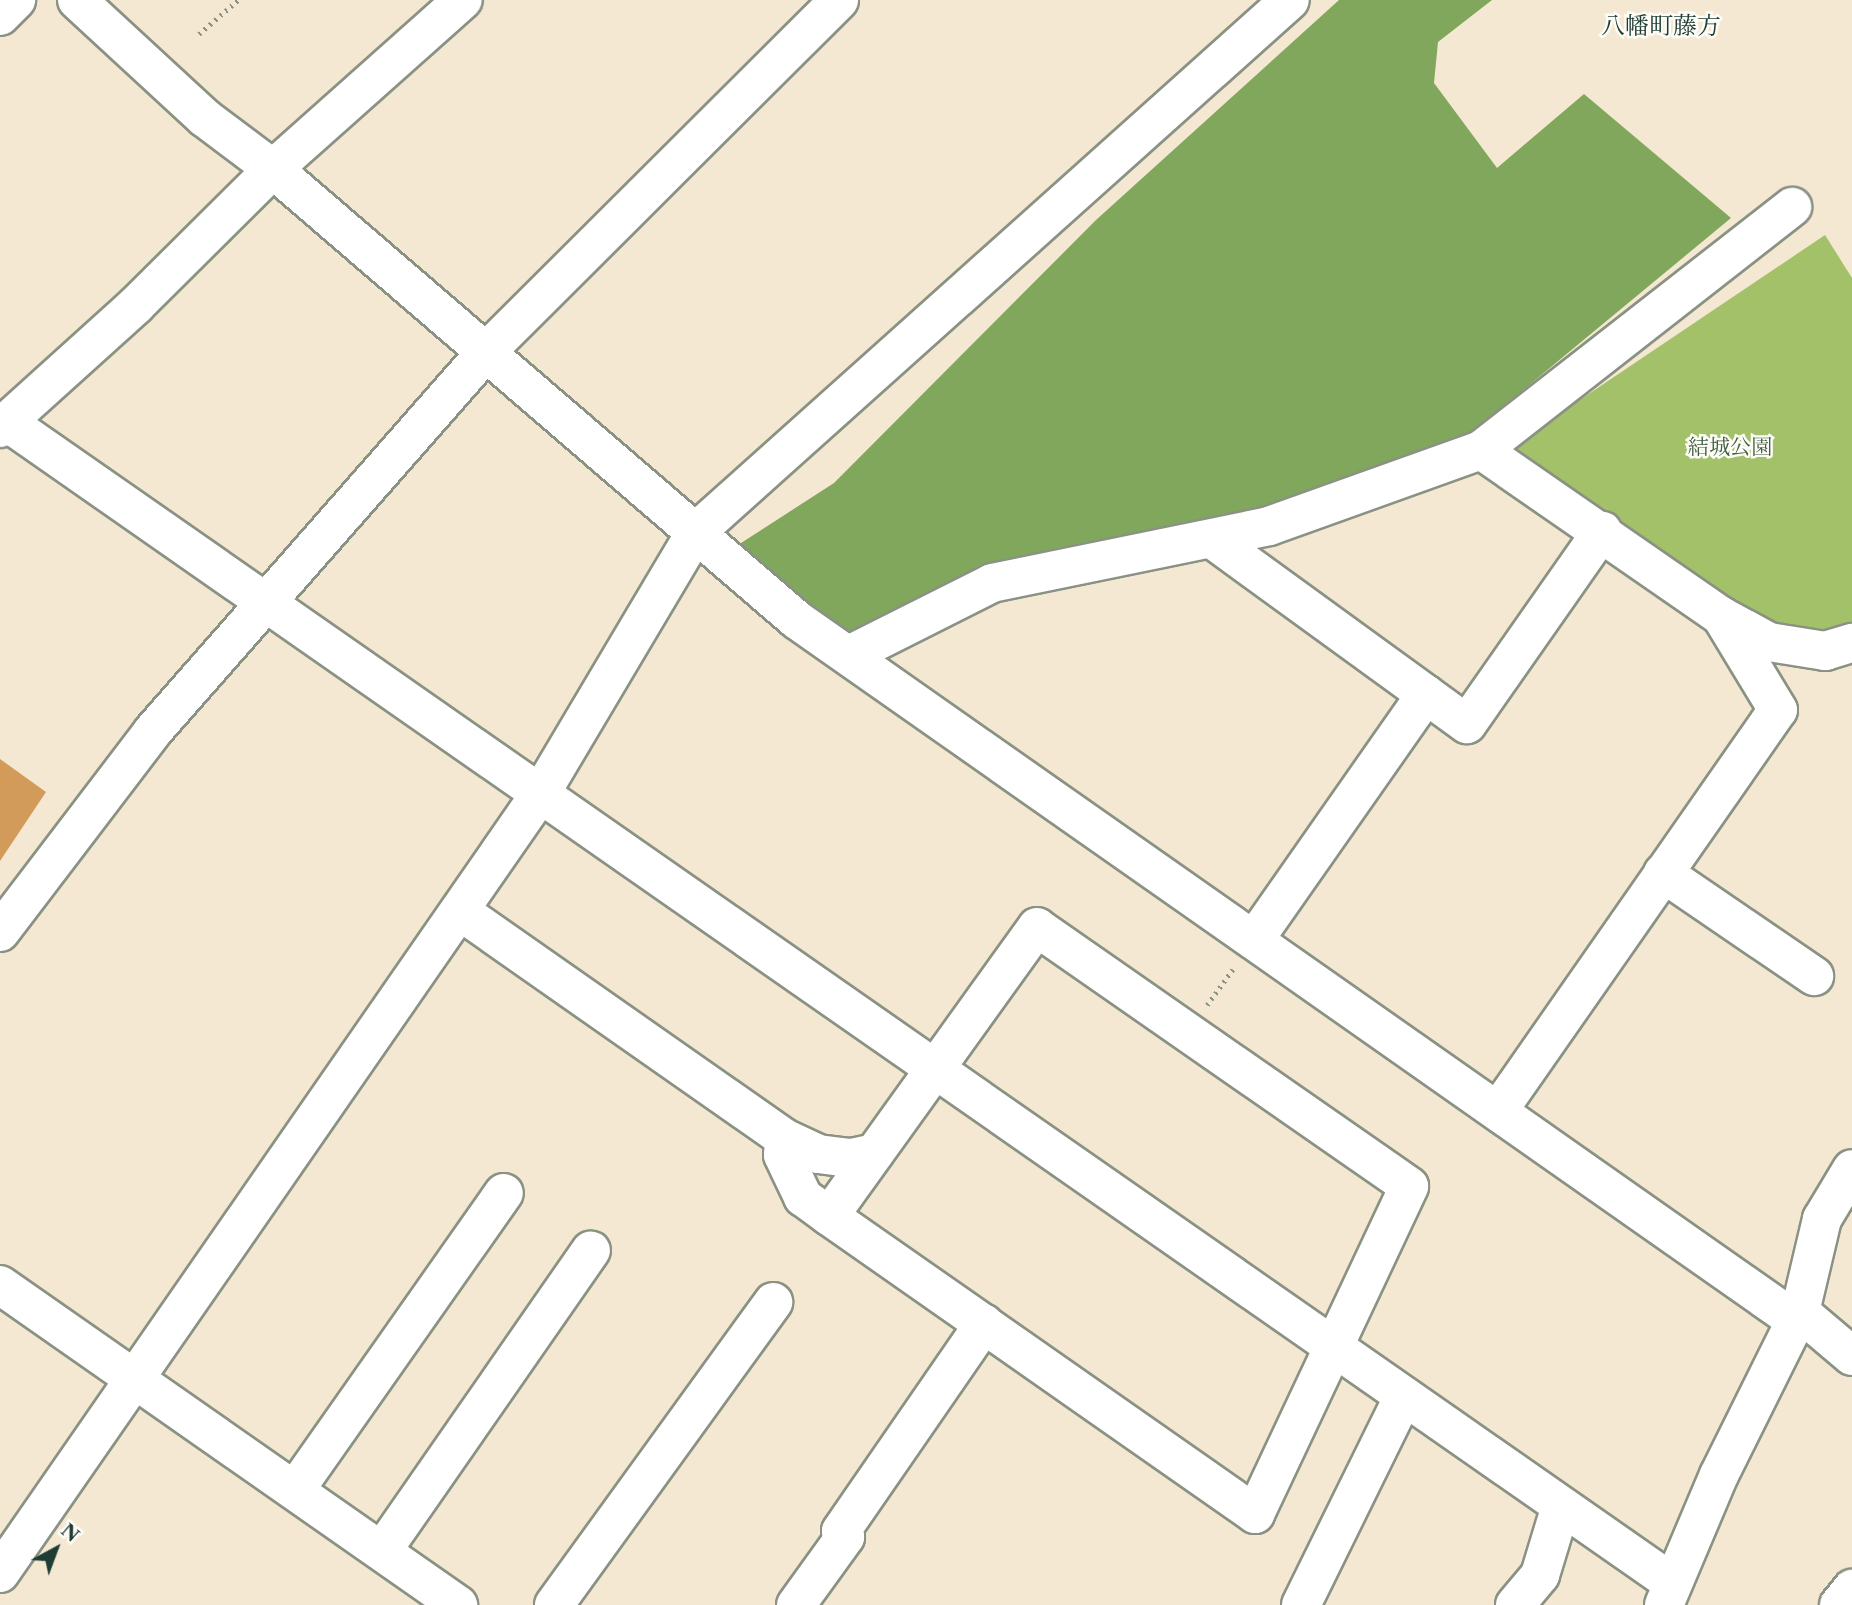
<!DOCTYPE html>
<meta charset="utf-8">
<style>
body{margin:0}
#map{position:relative;width:1852px;height:1605px;overflow:hidden;background:#f5e8d2;font-family:"Libre Caslon Text","Noto Serif JP",serif}
div>[style]{position:absolute}
.green>*{inset:0;background:#a2c169}
.forest>*{inset:0;background:#81a75d}
.building>*{inset:0;background:#d29b5a}
.path>*{height:4.5px;margin-top:-2.25px;transform-origin:0;background:repeating-linear-gradient(90deg,#8a9283 0 2px,transparent 0 7px)}
.roads{filter:drop-shadow(2px 0 #8a9283) drop-shadow(-2px 0 #8a9283) drop-shadow(0 2px #8a9283) drop-shadow(0 -2px #8a9283)}
.minor>*{height:38px;margin:-19px;padding:0 19px;transform-origin:19px;border-radius:19px;background:#fff}
span{translate:-50% -50%;white-space:nowrap;text-align:center;line-height:1.15;-webkit-text-stroke:5px #fdfcf7;paint-order:stroke}
.park-label{font-size:21px;color:#405e41}
.quarter-label{font-size:24px;color:#1f3d34}
.north{position:absolute;left:21px;top:1514px;width:70px;height:70px;-webkit-text-stroke:5px #fdfcf7;paint-order:stroke;rotate:41deg;font-size:19px;font-weight:700;line-height:28px;text-align:center;color:#1f3d34}
.north::after{content:'';display:block;margin:auto;width:24px;height:32px;background:#1f3d34;clip-path:polygon(50% 0,100% 100%,50% 72%,0 100%)}
</style>
<div id="map">
<div class="green">
<i style="clip-path:polygon(1825px 235px,1852px 278px,1852px 627px,1815px 637px,1782px 632px,1510px 447px)"></i>
</div>
<div class="forest">
<i style="clip-path:polygon(1339px 0,1492px 0,1438px 42px,1434px 83px,1497px 168px,1584px 94px,1731px 218px,1459px 443px,1267px 510px,984px 569px,845px 635px,805px 608px,741px 543px,834px 483px,1096px 220px)"></i>
</div>
<div class="building">
<i style="clip-path:polygon(0 759px,46px 792px,0 861px)"></i>
</div>
<div class="path">
<i style="left:199px;top:34px;width:52px;rotate:-41.1deg"></i>
<i style="left:1207px;top:1005px;width:44px;rotate:-54.2deg"></i>
</div>
<div class="roads">
<div class="minor">
<i style="left:77px;top:0;width:174px;rotate:42.7deg"></i>
<i style="left:205px;top:118px;width:85px;rotate:36.9deg"></i>
<i style="left:273px;top:169px;width:691px;rotate:40.72deg"></i>
<i style="left:797px;top:620px;width:1219px;rotate:35.05deg"></i>
<i style="left:0;top:16px;width:23px;rotate:-45deg"></i>
<i style="left:7px;top:422px;width:2028px;rotate:34.88deg"></i>
<i style="left:0;top:428px;width:183px;rotate:-42.1deg"></i>
<i style="left:136px;top:305px;width:193px;rotate:-44.8deg"></i>
<i style="left:273px;top:169px;width:254px;rotate:-41.7deg"></i>
<i style="left:1481px;top:450px;width:292px;rotate:34.7deg"></i>
<i style="left:1721px;top:616px;width:55px;rotate:28.4deg"></i>
<i style="left:1769px;top:642px;width:57px;rotate:9.1deg"></i>
<i style="left:1825px;top:651px;width:28px;rotate:-17deg"></i>
<i style="left:1212px;top:539px;width:315px;rotate:36deg"></i>
<i style="left:1467px;top:724px;width:236px;rotate:-55deg"></i>
<i style="left:849px;top:655px;width:160px;rotate:-26.7deg"></i>
<i style="left:992px;top:583px;width:283px;rotate:-11.6deg"></i>
<i style="left:1269px;top:526px;width:225px;rotate:-19.7deg"></i>
<i style="left:1481px;top:450px;width:395px;rotate:-38deg"></i>
<i style="left:1663px;top:873px;width:183px;rotate:34.3deg"></i>
<i style="left:460px;top:911px;width:396px;rotate:35deg"></i>
<i style="left:784px;top:1138px;width:38px;rotate:25deg"></i>
<i style="left:818px;top:1154px;width:33px;rotate:7deg"></i>
<i style="left:851px;top:1158px;width:24px;rotate:-12deg"></i>
<i style="left:0;top:932px;width:253px;rotate:-52.7deg"></i>
<i style="left:153px;top:731px;width:506px;rotate:-48.69deg"></i>
<i style="left:487px;top:351px;width:497px;rotate:-44.9deg"></i>
<i style="left:1254px;top:940px;width:300px;rotate:-55deg"></i>
<i style="left:1498px;top:1111px;width:489px;rotate:-55.1deg"></i>
<i style="left:1778px;top:710px;width:110px;rotate:-121.2deg"></i>
<i style="left:784px;top:1138px;width:17px;rotate:93deg"></i>
<i style="left:783px;top:1155px;width:47px;rotate:64.5deg"></i>
<i style="left:803px;top:1197px;width:32px;rotate:36deg"></i>
<i style="left:829px;top:1216px;width:520px;rotate:34.97deg"></i>
<i style="left:1255px;top:1514px;width:362px;rotate:-64.8deg"></i>
<i style="left:1409px;top:1186px;width:453px;rotate:-145.2deg"></i>
<i style="left:1037px;top:927px;width:356px;rotate:125.7deg"></i>
<i style="left:0;top:1285px;width:559px;rotate:34.94deg"></i>
<i style="left:1800px;top:1312px;width:68px;rotate:40.2deg"></i>
<i style="left:295px;top:1490px;width:363px;rotate:-54.9deg"></i>
<i style="left:382px;top:1551px;width:366px;rotate:-55.2deg"></i>
<i style="left:0;top:1573px;width:951px;rotate:-55.27deg"></i>
<i style="left:542px;top:791px;width:301px;rotate:-59.3deg"></i>
<i style="left:696px;top:532px;width:797px;rotate:-41.85deg"></i>
<i style="left:554px;top:1605px;width:374px;rotate:-54.1deg"></i>
<i style="left:796px;top:1605px;width:84px;rotate:-54.2deg"></i>
<i style="left:845px;top:1537px;width:7px;rotate:-124deg"></i>
<i style="left:841px;top:1531px;width:252px;rotate:-55.4deg"></i>
<i style="left:1301px;top:1605px;width:233px;rotate:-63.8deg"></i>
<i style="left:1515px;top:1605px;width:39px;rotate:-50deg"></i>
<i style="left:1540px;top:1575px;width:72px;rotate:-73.1deg"></i>
<i style="left:1664px;top:1605px;width:141px;rotate:-67.1deg"></i>
<i style="left:1719px;top:1475px;width:182px;rotate:-63.6deg"></i>
<i style="left:1800px;top:1312px;width:96px;rotate:-76.7deg"></i>
<i style="left:1822px;top:1219px;width:58px;rotate:-59deg"></i>
<i style="left:1839px;top:1605px;width:21px;rotate:-51deg"></i>
</div>
</div>
<div class="park-label">
<span style="left:1730px;top:447px">結城公園</span>
</div>
<div class="quarter-label">
<span style="left:1661px;top:26px">八幡町藤方</span>
</div>
<div class="north">N</div>
</div>
